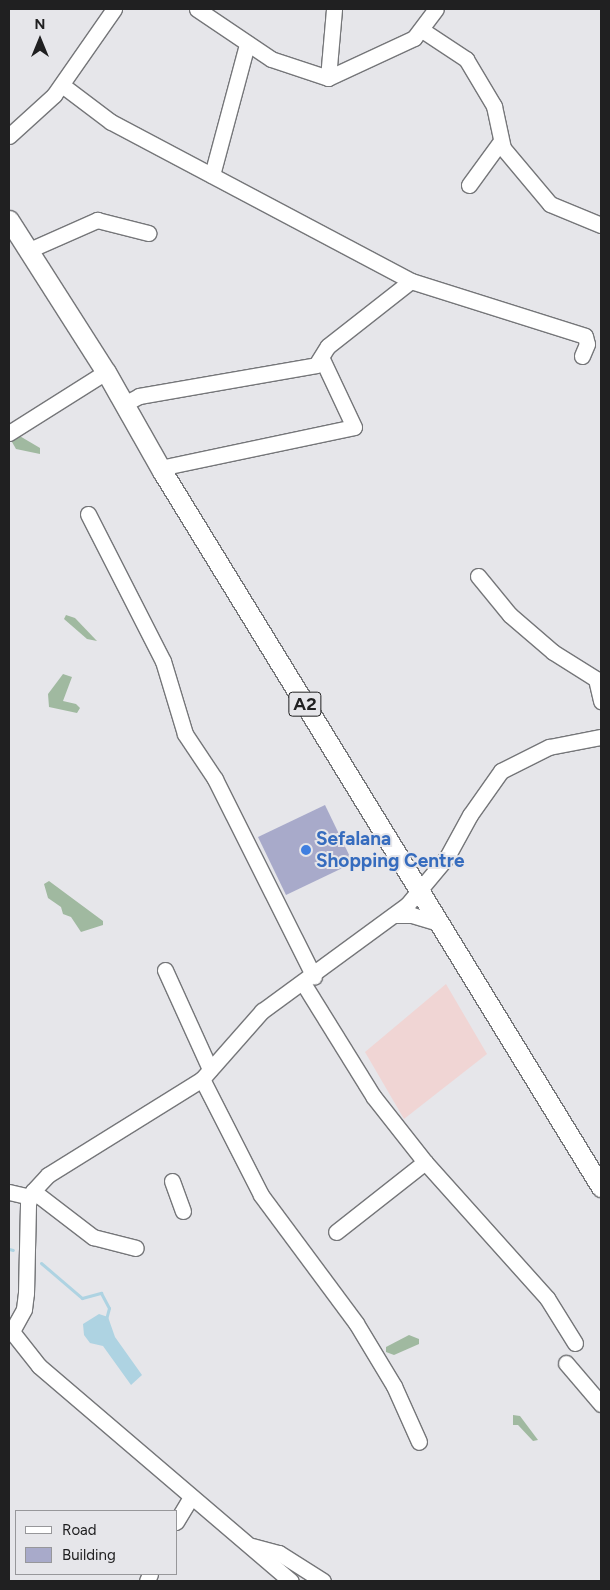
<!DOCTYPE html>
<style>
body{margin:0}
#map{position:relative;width:610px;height:1590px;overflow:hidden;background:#e6e6ea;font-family:Figtree,sans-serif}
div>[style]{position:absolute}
.industrial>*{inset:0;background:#f0d5d4}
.forest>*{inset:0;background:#a0b9a0}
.water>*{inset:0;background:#aed3e2}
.stream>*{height:3px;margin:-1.5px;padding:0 1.5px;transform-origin:1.5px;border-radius:1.5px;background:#aed3e2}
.building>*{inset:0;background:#a8aaca}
.roads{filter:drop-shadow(1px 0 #757679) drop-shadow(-1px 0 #757679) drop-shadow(0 1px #757679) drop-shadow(0 -1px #757679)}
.minor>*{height:15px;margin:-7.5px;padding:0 7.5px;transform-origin:7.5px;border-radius:7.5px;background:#fff}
.major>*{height:19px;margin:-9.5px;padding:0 9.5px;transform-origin:9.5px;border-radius:9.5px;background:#fff}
.dots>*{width:14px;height:14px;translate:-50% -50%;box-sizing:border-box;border:2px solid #e6e6ea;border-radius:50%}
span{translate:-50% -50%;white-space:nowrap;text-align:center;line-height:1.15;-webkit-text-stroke:4px #e6e6ea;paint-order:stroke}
.shield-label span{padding:1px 4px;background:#e6e6ea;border:1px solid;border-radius:4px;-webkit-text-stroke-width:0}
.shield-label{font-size:18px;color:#202021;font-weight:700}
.shop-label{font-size:19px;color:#366cbe;font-weight:700}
.left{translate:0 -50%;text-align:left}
.frame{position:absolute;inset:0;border:10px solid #202021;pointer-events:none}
.legend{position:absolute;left:15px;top:1510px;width:162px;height:65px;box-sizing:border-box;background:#e6e6ea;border:1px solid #97979a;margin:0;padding:6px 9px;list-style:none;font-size:15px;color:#202021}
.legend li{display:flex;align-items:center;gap:10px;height:25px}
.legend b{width:25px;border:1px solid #97979a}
.north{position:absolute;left:15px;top:15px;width:50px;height:50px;-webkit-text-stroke:4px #e6e6ea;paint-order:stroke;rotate:0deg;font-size:14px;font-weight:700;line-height:20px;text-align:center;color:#202021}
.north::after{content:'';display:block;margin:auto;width:18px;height:22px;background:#202021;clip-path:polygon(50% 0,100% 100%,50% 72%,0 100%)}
</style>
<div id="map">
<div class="industrial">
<i style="clip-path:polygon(446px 984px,487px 1054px,404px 1119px,365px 1052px)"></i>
</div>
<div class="forest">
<i style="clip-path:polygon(18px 435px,40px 448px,40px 454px,16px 449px,12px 442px)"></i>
<i style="clip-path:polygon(66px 615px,75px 618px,97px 641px,87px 639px,64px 619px)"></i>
<i style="clip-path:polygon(63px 674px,72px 677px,63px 701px,76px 704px,80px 708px,77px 713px,49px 707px,48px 694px)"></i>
<i style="clip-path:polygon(49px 881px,103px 921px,103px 925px,81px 932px,71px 917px,63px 914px,61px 907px,48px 898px,44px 884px)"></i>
<i style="clip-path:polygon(409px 1335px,419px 1339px,419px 1344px,394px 1355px,386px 1352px,386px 1347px)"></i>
<i style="clip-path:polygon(513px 1415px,520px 1416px,538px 1440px,533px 1441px,518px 1425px,513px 1425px)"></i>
</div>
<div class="water">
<i style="clip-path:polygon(99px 1314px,108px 1317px,115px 1337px,142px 1375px,131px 1385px,103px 1346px,90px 1343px,84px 1335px,83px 1324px)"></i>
</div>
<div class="stream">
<i style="left:9px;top:1249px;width:4px;rotate:14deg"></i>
<i style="left:41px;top:1263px;width:54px;rotate:40.5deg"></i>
<i style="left:82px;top:1298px;width:20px;rotate:-15deg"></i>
<i style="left:101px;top:1293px;width:17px;rotate:62deg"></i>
<i style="left:109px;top:1308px;width:11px;rotate:105deg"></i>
</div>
<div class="building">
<i style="clip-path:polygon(325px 805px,353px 863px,286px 895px,258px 837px)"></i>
</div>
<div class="roads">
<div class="minor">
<i style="left:197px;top:9px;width:89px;rotate:34deg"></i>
<i style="left:271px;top:59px;width:60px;rotate:18.4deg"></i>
<i style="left:328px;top:78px;width:95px;rotate:-24.9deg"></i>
<i style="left:414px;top:38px;width:36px;rotate:-53deg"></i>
<i style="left:422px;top:30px;width:53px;rotate:33.4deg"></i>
<i style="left:466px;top:59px;width:55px;rotate:59.2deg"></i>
<i style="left:494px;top:106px;width:43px;rotate:77.9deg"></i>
<i style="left:503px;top:148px;width:73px;rotate:50deg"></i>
<i style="left:550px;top:204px;width:55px;rotate:22.4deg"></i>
<i style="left:328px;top:78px;width:69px;rotate:-85deg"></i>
<i style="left:62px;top:85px;width:61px;rotate:37.1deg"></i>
<i style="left:111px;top:122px;width:340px;rotate:27.9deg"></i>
<i style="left:411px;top:281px;width:182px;rotate:17.5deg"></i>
<i style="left:585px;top:336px;width:8px;rotate:76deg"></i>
<i style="left:587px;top:344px;width:13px;rotate:113deg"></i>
<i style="left:9px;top:136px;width:61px;rotate:-42.3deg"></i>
<i style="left:54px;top:95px;width:105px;rotate:-55.1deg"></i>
<i style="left:212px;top:175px;width:136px;rotate:-75deg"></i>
<i style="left:469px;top:185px;width:54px;rotate:-54deg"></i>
<i style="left:27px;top:251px;width:77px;rotate:-23.9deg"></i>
<i style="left:97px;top:220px;width:53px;rotate:14.3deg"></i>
<i style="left:124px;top:404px;width:17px;rotate:-28deg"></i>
<i style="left:139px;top:396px;width:180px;rotate:-9.9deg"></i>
<i style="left:316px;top:365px;width:22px;rotate:-58deg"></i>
<i style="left:328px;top:346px;width:105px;rotate:-38.1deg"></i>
<i style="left:9px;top:433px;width:115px;rotate:-32.2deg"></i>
<i style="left:160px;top:468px;width:198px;rotate:-11.9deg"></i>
<i style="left:354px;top:427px;width:75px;rotate:-115.2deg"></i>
<i style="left:88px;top:514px;width:165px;rotate:63deg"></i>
<i style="left:163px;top:661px;width:76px;rotate:73.2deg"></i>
<i style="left:185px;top:734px;width:54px;rotate:56.3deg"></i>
<i style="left:215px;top:779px;width:221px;rotate:63.4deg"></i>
<i style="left:478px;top:576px;width:50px;rotate:50.6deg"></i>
<i style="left:510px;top:615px;width:57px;rotate:40.7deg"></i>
<i style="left:553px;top:652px;width:51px;rotate:32.1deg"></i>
<i style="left:596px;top:679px;width:23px;rotate:77deg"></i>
<i style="left:394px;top:915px;width:18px"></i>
<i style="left:412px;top:915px;width:28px;rotate:17deg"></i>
<i style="left:165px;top:970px;width:109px;rotate:65.6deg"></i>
<i style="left:303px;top:983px;width:133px;rotate:58.2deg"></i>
<i style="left:373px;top:1096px;width:84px;rotate:51.8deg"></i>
<i style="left:425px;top:1162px;width:113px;rotate:141.8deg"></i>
<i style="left:202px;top:1079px;width:130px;rotate:63deg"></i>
<i style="left:261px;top:1195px;width:159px;rotate:53.4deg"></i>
<i style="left:356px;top:1323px;width:74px;rotate:58.9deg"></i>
<i style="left:394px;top:1386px;width:61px;rotate:65.9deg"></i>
<i style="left:425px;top:1162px;width:183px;rotate:48.1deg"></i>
<i style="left:547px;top:1298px;width:53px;rotate:58.1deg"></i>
<i style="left:172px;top:1181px;width:32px;rotate:70deg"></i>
<i style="left:33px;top:1191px;width:76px;rotate:37.5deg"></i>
<i style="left:93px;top:1237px;width:44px;rotate:14.3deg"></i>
<i style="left:9px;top:1192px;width:22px;rotate:13deg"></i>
<i style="left:9px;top:1328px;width:48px;rotate:51.7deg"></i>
<i style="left:39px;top:1366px;width:331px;rotate:40.5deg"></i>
<i style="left:12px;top:1331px;width:25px;rotate:-61deg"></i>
<i style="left:24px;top:1309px;width:16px;rotate:-83deg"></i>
<i style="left:26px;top:1293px;width:90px;rotate:-88.7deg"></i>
<i style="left:28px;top:1203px;width:13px;rotate:-67deg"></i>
<i style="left:33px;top:1191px;width:22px;rotate:-47deg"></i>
<i style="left:48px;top:1175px;width:181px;rotate:-31.9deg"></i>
<i style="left:202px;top:1079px;width:91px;rotate:-48.6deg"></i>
<i style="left:262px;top:1011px;width:180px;rotate:-36.2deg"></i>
<i style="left:407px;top:905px;width:62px;rotate:-50.2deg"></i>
<i style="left:447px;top:857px;width:48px;rotate:-61.3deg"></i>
<i style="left:470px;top:815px;width:54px;rotate:-54.8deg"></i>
<i style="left:501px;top:771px;width:54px;rotate:-26.6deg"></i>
<i style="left:549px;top:747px;width:53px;rotate:-10.9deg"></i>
<i style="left:566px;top:1363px;width:54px;rotate:49.5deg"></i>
<i style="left:176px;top:1522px;width:27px;rotate:-59deg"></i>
<i style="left:252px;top:1546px;width:28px;rotate:15deg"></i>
<i style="left:279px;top:1553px;width:52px;rotate:32.5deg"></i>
<i style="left:147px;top:1581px;width:8px;rotate:-67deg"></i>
</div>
<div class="major">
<i style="left:9px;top:220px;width:180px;rotate:57.5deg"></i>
<i style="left:106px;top:372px;width:114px;rotate:60.5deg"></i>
<i style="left:162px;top:471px;width:840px;rotate:58.49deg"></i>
</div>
</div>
<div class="dots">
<i style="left:306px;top:850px;background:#3f7fe0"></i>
</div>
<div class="shield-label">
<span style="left:305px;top:704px">A2</span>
</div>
<div class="shop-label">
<span class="left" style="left:316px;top:850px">Sefalana<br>Shopping Centre</span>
</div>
<div class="frame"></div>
<ul class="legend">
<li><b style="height:6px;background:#fff"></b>Road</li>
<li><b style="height:14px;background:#a8aaca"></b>Building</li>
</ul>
<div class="north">N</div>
</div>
